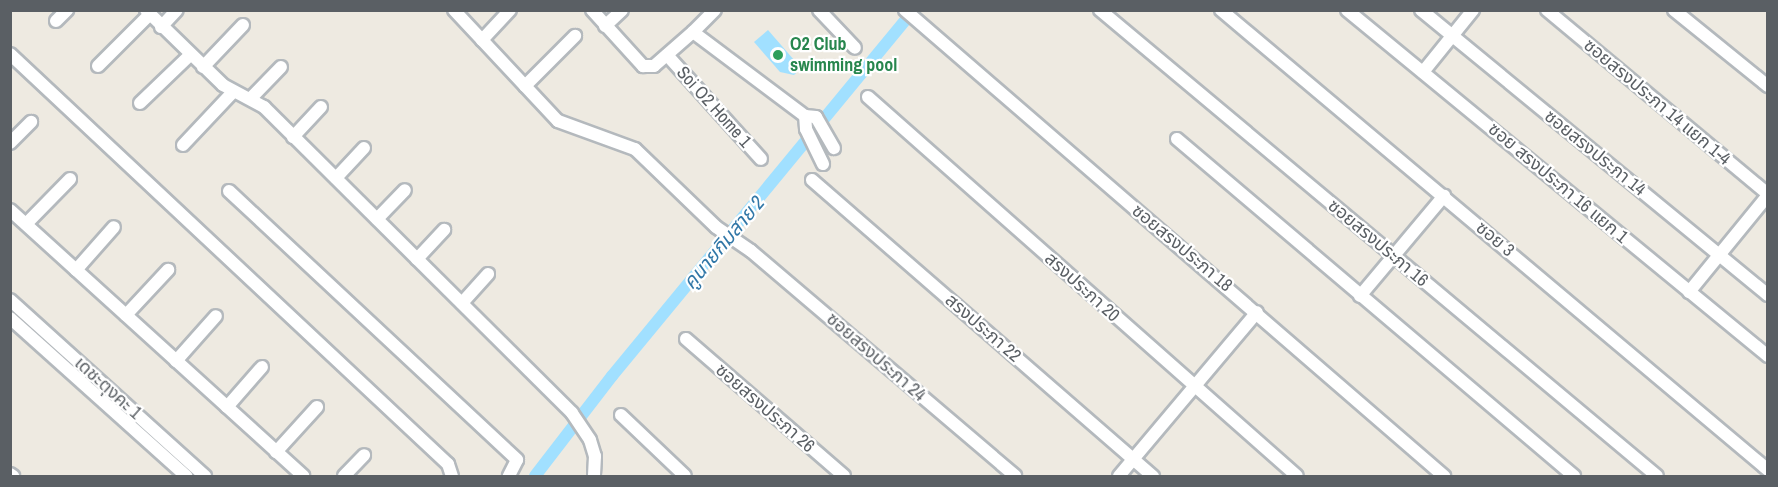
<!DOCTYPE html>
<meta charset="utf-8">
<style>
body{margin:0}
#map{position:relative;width:1778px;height:487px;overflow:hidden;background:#eeeae1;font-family:"Archivo Narrow","Noto Sans Thai",sans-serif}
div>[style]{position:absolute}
.water>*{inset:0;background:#a1e0ff}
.canal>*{height:12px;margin:-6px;padding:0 6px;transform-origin:6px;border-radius:6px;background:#a1e0ff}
.roads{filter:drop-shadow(2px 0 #b4b9bd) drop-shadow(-2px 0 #b4b9bd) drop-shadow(0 2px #b4b9bd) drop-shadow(0 -2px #b4b9bd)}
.minor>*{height:12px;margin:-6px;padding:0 6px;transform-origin:6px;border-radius:6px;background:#fff}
.dots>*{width:16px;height:16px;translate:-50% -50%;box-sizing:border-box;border:3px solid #fff;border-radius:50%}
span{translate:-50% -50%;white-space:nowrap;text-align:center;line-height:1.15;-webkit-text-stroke:4.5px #fff;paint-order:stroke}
.leisure-label{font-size:18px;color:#27864d;font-weight:700}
.left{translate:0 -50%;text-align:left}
.street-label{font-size:18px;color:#5a5f64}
.water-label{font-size:20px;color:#3177a7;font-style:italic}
.frame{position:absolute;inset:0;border:12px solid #5a5f64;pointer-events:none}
</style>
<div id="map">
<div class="water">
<i style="clip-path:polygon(768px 30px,801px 68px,794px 75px,780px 72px,754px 42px)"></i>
</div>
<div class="canal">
<i style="left:535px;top:476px;width:126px;rotate:-52.4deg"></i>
<i style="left:612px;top:376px;width:475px;rotate:-50.5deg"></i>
</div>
<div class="roads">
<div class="minor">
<i style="left:146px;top:10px;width:107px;rotate:44.2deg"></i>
<i style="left:223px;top:85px;width:47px;rotate:28.2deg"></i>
<i style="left:264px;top:107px;width:434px;rotate:44.8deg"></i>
<i style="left:572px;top:413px;width:32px;rotate:56deg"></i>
<i style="left:590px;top:440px;width:17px;rotate:73deg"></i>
<i style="left:595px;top:456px;width:20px;rotate:93deg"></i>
<i style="left:454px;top:10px;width:152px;rotate:46.9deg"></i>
<i style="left:558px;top:121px;width:82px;rotate:20deg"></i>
<i style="left:635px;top:149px;width:112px;rotate:43.9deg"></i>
<i style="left:716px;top:227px;width:42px;rotate:34.4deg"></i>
<i style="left:751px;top:251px;width:347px;rotate:40.4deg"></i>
<i style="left:592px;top:10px;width:76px;rotate:47.7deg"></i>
<i style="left:643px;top:66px;width:11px"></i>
<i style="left:654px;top:66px;width:52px;rotate:-41.1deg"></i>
<i style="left:693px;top:32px;width:140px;rotate:36.9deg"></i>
<i style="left:819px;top:10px;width:52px;rotate:46.5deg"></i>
<i style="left:905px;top:10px;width:713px;rotate:40.85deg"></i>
<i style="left:1100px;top:10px;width:726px;rotate:39.92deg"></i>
<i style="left:1221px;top:10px;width:715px;rotate:40.06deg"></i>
<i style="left:1347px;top:10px;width:545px;rotate:39.42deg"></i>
<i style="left:1421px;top:10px;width:449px;rotate:39.4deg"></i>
<i style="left:1547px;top:10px;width:288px;rotate:39.8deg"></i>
<i style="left:1674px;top:10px;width:121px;rotate:39deg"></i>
<i style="left:56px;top:21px;width:16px;rotate:-45deg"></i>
<i style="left:605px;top:26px;width:23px;rotate:-43deg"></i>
<i style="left:161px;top:27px;width:23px;rotate:-47deg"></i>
<i style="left:693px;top:32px;width:31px;rotate:-45deg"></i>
<i style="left:482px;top:40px;width:41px;rotate:-47deg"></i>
<i style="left:10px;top:54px;width:600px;rotate:43.11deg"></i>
<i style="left:448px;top:464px;width:13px;rotate:72deg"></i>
<i style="left:667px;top:55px;width:140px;rotate:47.9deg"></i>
<i style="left:98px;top:66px;width:74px;rotate:-45deg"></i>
<i style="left:203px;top:67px;width:58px;rotate:-46.4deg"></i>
<i style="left:1423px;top:72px;width:80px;rotate:-51.1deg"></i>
<i style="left:525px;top:86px;width:71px;rotate:-45deg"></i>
<i style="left:868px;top:97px;width:572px;rotate:41.46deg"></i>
<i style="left:251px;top:98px;width:43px;rotate:-45.9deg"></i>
<i style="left:140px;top:103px;width:69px;rotate:-43.8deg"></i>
<i style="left:293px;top:137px;width:41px;rotate:-47deg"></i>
<i style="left:1177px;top:139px;width:521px;rotate:40.33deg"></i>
<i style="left:10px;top:143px;width:30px;rotate:-45deg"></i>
<i style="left:183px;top:145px;width:73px;rotate:-46.7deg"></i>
<i style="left:823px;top:164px;width:39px;rotate:-116deg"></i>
<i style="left:806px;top:129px;width:13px;rotate:-94deg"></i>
<i style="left:805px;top:116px;width:11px;rotate:5deg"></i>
<i style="left:816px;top:117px;width:36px;rotate:60deg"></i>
<i style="left:336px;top:178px;width:41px;rotate:-47deg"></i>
<i style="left:812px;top:180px;width:452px;rotate:41deg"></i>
<i style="left:229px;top:191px;width:394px;rotate:43deg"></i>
<i style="left:517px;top:460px;width:18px;rotate:117deg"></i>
<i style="left:10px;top:210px;width:396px;rotate:42.2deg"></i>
<i style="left:377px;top:219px;width:40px;rotate:-46deg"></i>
<i style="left:26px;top:224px;width:63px;rotate:-45.6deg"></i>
<i style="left:417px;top:259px;width:40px;rotate:-47deg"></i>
<i style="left:76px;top:270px;width:57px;rotate:-48.5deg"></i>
<i style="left:1689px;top:292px;width:125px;rotate:-50.8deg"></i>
<i style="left:1360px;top:296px;width:131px;rotate:-50deg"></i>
<i style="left:10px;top:300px;width:263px;rotate:42.1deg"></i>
<i style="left:462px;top:303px;width:39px;rotate:-48deg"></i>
<i style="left:126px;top:315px;width:62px;rotate:-47deg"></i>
<i style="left:10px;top:318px;width:237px;rotate:41.9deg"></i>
<i style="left:686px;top:339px;width:209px;rotate:40.9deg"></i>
<i style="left:176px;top:361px;width:60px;rotate:-48.4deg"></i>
<i style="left:227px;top:407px;width:53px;rotate:-48.8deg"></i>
<i style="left:621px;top:415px;width:88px;rotate:43.6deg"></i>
<i style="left:276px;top:452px;width:61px;rotate:-47.7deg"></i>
<i style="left:10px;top:474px;width:4px;rotate:34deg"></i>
<i style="left:344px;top:476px;width:29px;rotate:-46deg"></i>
<i style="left:1119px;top:476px;width:214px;rotate:-49.9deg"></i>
</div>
</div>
<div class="dots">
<i style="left:778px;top:55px;background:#2e9e5b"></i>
</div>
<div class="leisure-label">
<span class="left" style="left:790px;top:55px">O2 Club<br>swimming pool</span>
</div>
<div class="street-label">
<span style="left:1657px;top:102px;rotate:40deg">ซอยสรงประภา 14 แยก 1-4</span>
<span style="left:714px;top:107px;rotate:48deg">Soi O2 Home 1</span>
<span style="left:1595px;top:153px;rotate:39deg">ซอยสรงประภา 14</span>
<span style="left:1558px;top:183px;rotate:40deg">ซอย สรงประภา 16 แยก 1</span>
<span style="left:1495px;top:239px;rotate:40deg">ซอย 3</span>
<span style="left:1378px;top:243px;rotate:40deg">ซอยสรงประภา 16</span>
<span style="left:1182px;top:248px;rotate:40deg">ซอยสรงประภา 18</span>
<span style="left:1082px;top:287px;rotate:42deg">สรงประภา 20</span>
<span style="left:983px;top:328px;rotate:41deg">สรงประภา 22</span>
<span style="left:876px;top:357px;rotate:41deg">ซอยสรงประภา 24</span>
<span style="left:108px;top:388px;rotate:42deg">เดชะตุงคะ 1</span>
<span style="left:765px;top:408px;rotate:41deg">ซอยสรงประภา 26</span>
</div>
<div class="water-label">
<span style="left:723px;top:242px;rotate:-50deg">คูนายกิมสาย 2</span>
</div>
<div class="frame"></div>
</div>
